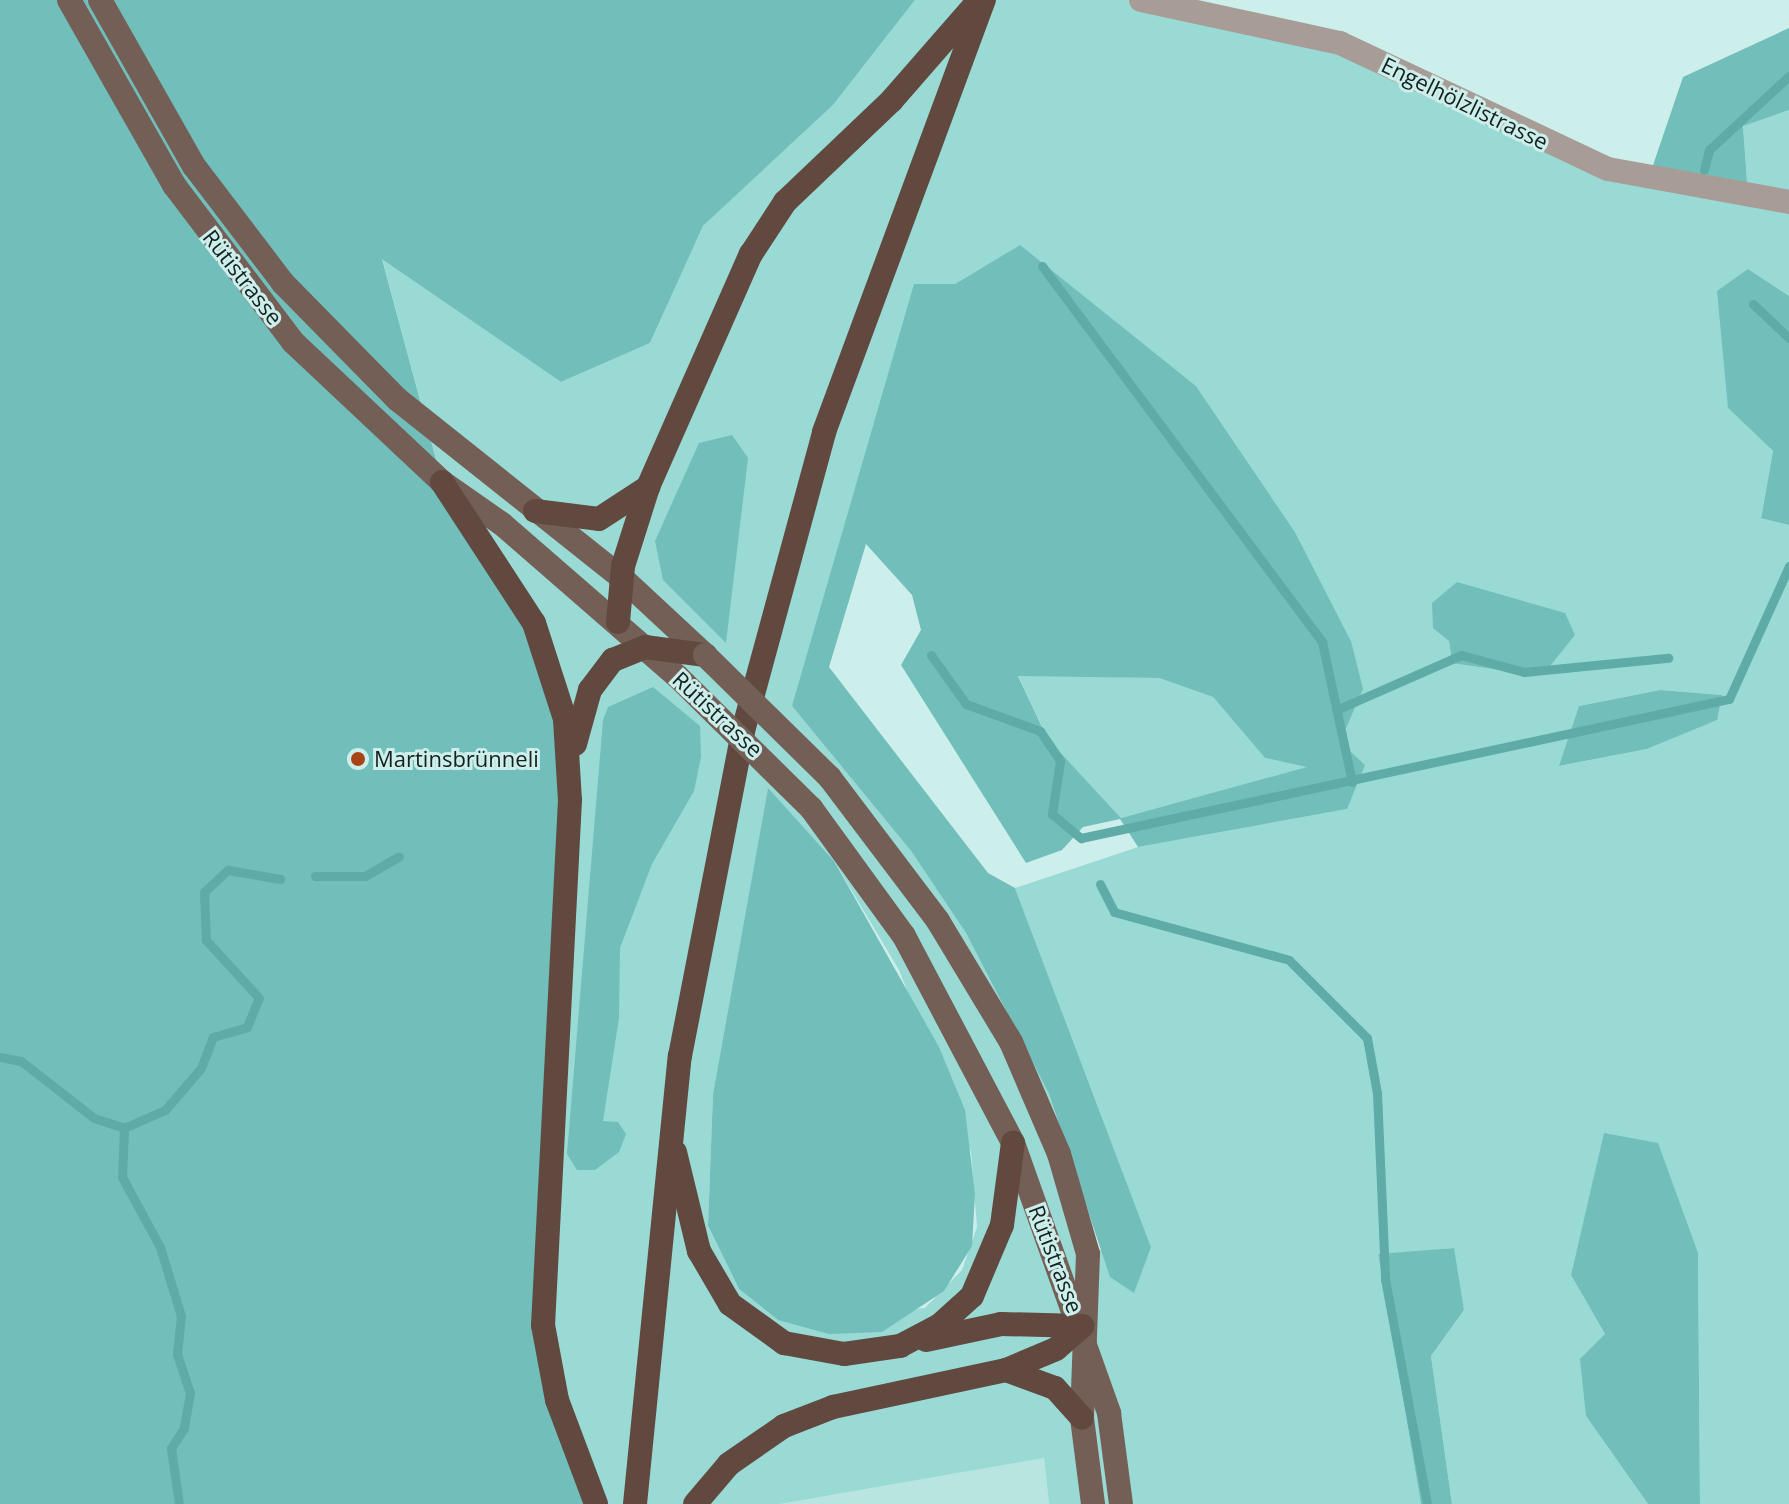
<!DOCTYPE html>
<meta charset="utf-8">
<style>
body{margin:0}
#map{position:relative;width:1789px;height:1504px;overflow:hidden;background:#cdefec;font-family:"Open Sans",sans-serif}
div>[style]{position:absolute}
.built>*{inset:0;background:#b9e5e1}
.green>*{inset:0;background:#9adad5}
.forest>*{inset:0;background:#71beba}
.stream>*{height:9px;margin:-4.5px;padding:0 4.5px;transform-origin:4.5px;border-radius:4.5px;background:#5eaba7}
.street>*{height:24px;margin:-12px;padding:0 12px;transform-origin:12px;border-radius:12px;background:#a89c97}
.primary>*{height:24px;margin:-12px;padding:0 12px;transform-origin:12px;border-radius:12px;background:#745f57}
.highway>*{height:24px;margin:-12px;padding:0 12px;transform-origin:12px;border-radius:12px;background:#614940}
.primary-bridge>*{height:24px;margin:-12px;padding:0 12px;transform-origin:12px;border-radius:12px;background:#745f57}
.dots>*{width:22px;height:22px;translate:-50% -50%;box-sizing:border-box;border:4px solid #cdefec;border-radius:50%}
span{translate:-50% -50%;white-space:nowrap;text-align:center;line-height:1.15;-webkit-text-stroke:6px #cdefec;paint-order:stroke}
.street-label{font-size:22px;color:#142120}
.poi-label{font-size:22px;color:#142120}
.left{translate:0 -50%;text-align:left}
</style>
<div id="map">
<div class="built">
<i style="clip-path:polygon(1044px 1458px,1049px 1504px,780px 1504px)"></i>
</div>
<div class="green">
<i style="clip-path:polygon(evenodd,915px 0,1141px 0,1340px 43px,1540px 140px,1748px 194px,1743px 125px,1789px 110px,1789px 296px,1748px 269px,1728px 408px,1773px 451px,1761px 517px,1789px 525px,1789px 1504px,1700px 1504px,1698px 1253px,1605px 1133px,1571px 1275px,1605px 1334px,1586px 1416px,1648px 1504px,1452px 1504px,1431px 1356px,1464px 1310px,1453px 1248px,1378px 1255px,1421px 1504px,1049px 1504px,1044px 1458px,780px 1504px,596px 1504px,557px 1400px,442px 482px,382px 258px,561px 382px,650px 343px,703px 226px,833px 105px,915px 0,1019px 246px,1196px 386px,1295px 532px,1351px 641px,1340px 742px,1347px 809px,1138px 847px,1015px 888px,1151px 1247px,1098px 1250px,1049px 1094px,966px 933px,911px 851px,792px 706px,955px 284px,1019px 246px,915px 0,1514px 602px,1564px 613px,1565px 627px,1452px 663px,1449px 641px,1514px 602px,915px 0,1660px 690px,1722px 695px,1716px 720px,1647px 749px,1560px 766px,1579px 706px,1660px 690px,915px 0,768px 789px,834px 861px,899px 970px,971px 1152px,977px 1227px,962px 1270px,925px 1308px,778px 1320px,739px 1289px,708px 1227px,713px 1094px,768px 789px)"></i>
<i style="clip-path:polygon(1018px 675px,1159px 678px,1213px 697px,1265px 758px,1309px 767px,1121px 818px,1047px 738px)"></i>
</div>
<div class="forest">
<i style="clip-path:polygon(0 0,915px 0,833px 105px,703px 226px,650px 343px,561px 382px,382px 259px,442px 482px,498px 561px,565px 719px,543px 1324px,596px 1504px,0 1504px)"></i>
<i style="clip-path:polygon(1789px 28px,1789px 110px,1743px 126px,1748px 195px,1648px 180px,1683px 77px)"></i>
<i style="clip-path:polygon(evenodd,1020px 245px,1196px 386px,1295px 532px,1351px 641px,1363px 689px,1340px 742px,1365px 765px,1347px 809px,1138px 847px,1120px 819px,1083px 827px,1062px 850px,1026px 863px,901px 665px,921px 630px,912px 595px,866px 544px,829px 667px,988px 873px,1015px 888px,1151px 1247px,1134px 1293px,1110px 1277px,1049px 1094px,966px 933px,911px 851px,792px 706px,914px 284px,955px 284px,1020px 245px,1018px 676px,1159px 678px,1213px 697px,1265px 758px,1307px 767px,1121px 818px,1047px 738px,1018px 676px)"></i>
<i style="clip-path:polygon(1748px 269px,1789px 296px,1789px 525px,1761px 518px,1773px 451px,1728px 408px,1717px 291px)"></i>
<i style="clip-path:polygon(732px 435px,748px 458px,726px 643px,663px 580px,655px 541px,699px 443px)"></i>
<i style="clip-path:polygon(1457px 582px,1565px 613px,1575px 635px,1550px 666px,1507px 671px,1452px 663px,1449px 641px,1433px 628px,1432px 603px)"></i>
<i style="clip-path:polygon(653px 687px,700px 726px,701px 757px,694px 791px,652px 864px,620px 948px,619px 1018px,603px 1121px,618px 1122px,626px 1134px,619px 1152px,595px 1170px,577px 1170px,567px 1154px,603px 720px,608px 707px)"></i>
<i style="clip-path:polygon(1660px 690px,1722px 695px,1717px 720px,1647px 749px,1559px 766px,1579px 706px)"></i>
<i style="clip-path:polygon(768px 788px,834px 861px,939px 1047px,965px 1110px,975px 1194px,972px 1246px,944px 1291px,882px 1332px,829px 1334px,778px 1320px,739px 1289px,708px 1226px,713px 1094px)"></i>
<i style="clip-path:polygon(1604px 1133px,1658px 1143px,1698px 1253px,1700px 1504px,1648px 1504px,1586px 1416px,1580px 1359px,1605px 1334px,1571px 1275px)"></i>
<i style="clip-path:polygon(1454px 1248px,1464px 1310px,1431px 1356px,1452px 1504px,1421px 1504px,1378px 1254px)"></i>
</div>
<div class="stream">
<i style="left:1704px;top:170px;width:21px;rotate:-76deg"></i>
<i style="left:1709px;top:150px;width:109px;rotate:-42.8deg"></i>
<i style="left:1042px;top:266px;width:469px;rotate:53.3deg"></i>
<i style="left:1322px;top:642px;width:143px;rotate:77.9deg"></i>
<i style="left:1753px;top:304px;width:50px;rotate:43.4deg"></i>
<i style="left:931px;top:655px;width:60px;rotate:54.5deg"></i>
<i style="left:966px;top:704px;width:79px;rotate:20deg"></i>
<i style="left:1040px;top:731px;width:36px;rotate:56deg"></i>
<i style="left:1060px;top:761px;width:54px;rotate:98.6deg"></i>
<i style="left:1052px;top:814px;width:38px;rotate:40deg"></i>
<i style="left:1081px;top:838px;width:663px;rotate:-12.11deg"></i>
<i style="left:1729px;top:699px;width:146px;rotate:-65.7deg"></i>
<i style="left:1336px;top:710px;width:137px;rotate:-23.7deg"></i>
<i style="left:1461px;top:655px;width:65px;rotate:15.1deg"></i>
<i style="left:1524px;top:672px;width:145px;rotate:-5.6deg"></i>
<i style="left:315px;top:876px;width:50px"></i>
<i style="left:365px;top:876px;width:39px;rotate:-30deg"></i>
<i style="left:1100px;top:884px;width:31px;rotate:63deg"></i>
<i style="left:1114px;top:912px;width:181px;rotate:15.3deg"></i>
<i style="left:1289px;top:960px;width:110px;rotate:45deg"></i>
<i style="left:1367px;top:1038px;width:56px;rotate:79.7deg"></i>
<i style="left:1377px;top:1093px;width:186px;rotate:87.5deg"></i>
<i style="left:1385px;top:1279px;width:229px;rotate:79.4deg"></i>
<i style="left:0;top:1057px;width:21px;rotate:11deg"></i>
<i style="left:21px;top:1061px;width:93px;rotate:38deg"></i>
<i style="left:94px;top:1118px;width:32px;rotate:18deg"></i>
<i style="left:124px;top:1128px;width:45px;rotate:-23.7deg"></i>
<i style="left:165px;top:1110px;width:55px;rotate:-49.4deg"></i>
<i style="left:201px;top:1068px;width:33px;rotate:-69deg"></i>
<i style="left:213px;top:1037px;width:35px;rotate:-16deg"></i>
<i style="left:247px;top:1027px;width:31px;rotate:-68deg"></i>
<i style="left:259px;top:998px;width:79px;rotate:-132.4deg"></i>
<i style="left:206px;top:940px;width:48px;rotate:-92.4deg"></i>
<i style="left:204px;top:892px;width:33px;rotate:-43deg"></i>
<i style="left:228px;top:870px;width:53px;rotate:9.8deg"></i>
<i style="left:124px;top:1128px;width:49px;rotate:92.3deg"></i>
<i style="left:122px;top:1177px;width:80px;rotate:61.5deg"></i>
<i style="left:160px;top:1247px;width:72px;rotate:73.1deg"></i>
<i style="left:181px;top:1316px;width:38px;rotate:96deg"></i>
<i style="left:177px;top:1354px;width:41px;rotate:71.6deg"></i>
<i style="left:190px;top:1393px;width:36px;rotate:100deg"></i>
<i style="left:184px;top:1428px;width:24px;rotate:123deg"></i>
<i style="left:171px;top:1448px;width:57px;rotate:81.9deg"></i>
</div>
<div class="street">
<i style="left:1141px;top:0;width:204px;rotate:12.2deg"></i>
<i style="left:1340px;top:43px;width:296px;rotate:25.2deg"></i>
<i style="left:1608px;top:169px;width:184px;rotate:10.3deg"></i>
</div>
<div class="primary">
<i style="left:69px;top:0;width:213px;rotate:60.4deg"></i>
<i style="left:174px;top:185px;width:197px;rotate:52.8deg"></i>
<i style="left:293px;top:342px;width:204px;rotate:43.2deg"></i>
<i style="left:442px;top:482px;width:73px;rotate:35deg"></i>
<i style="left:502px;top:524px;width:233px;rotate:41deg"></i>
<i style="left:100px;top:0;width:191px;rotate:60.5deg"></i>
<i style="left:194px;top:166px;width:147px;rotate:52.7deg"></i>
<i style="left:283px;top:283px;width:163px;rotate:45.5deg"></i>
<i style="left:397px;top:399px;width:286px;rotate:38.5deg"></i>
<i style="left:621px;top:577px;width:115px;rotate:42.9deg"></i>
<i style="left:830px;top:778px;width:179px;rotate:52.9deg"></i>
<i style="left:938px;top:921px;width:141px;rotate:58.9deg"></i>
<i style="left:1011px;top:1042px;width:122px;rotate:66.8deg"></i>
<i style="left:1059px;top:1154px;width:104px;rotate:73.8deg"></i>
<i style="left:1088px;top:1254px;width:164px;rotate:92.1deg"></i>
<i style="left:1082px;top:1418px;width:87px;rotate:82.7deg"></i>
<i style="left:811px;top:808px;width:158px;rotate:54deg"></i>
<i style="left:904px;top:936px;width:234px;rotate:62.2deg"></i>
<i style="left:1013px;top:1143px;width:287px;rotate:70.4deg"></i>
<i style="left:1109px;top:1413px;width:92px;rotate:82.5deg"></i>
</div>
<div class="highway">
<i style="left:442px;top:482px;width:168px;rotate:56.9deg"></i>
<i style="left:534px;top:623px;width:101px;rotate:72.1deg"></i>
<i style="left:565px;top:719px;width:81px;rotate:86.5deg"></i>
<i style="left:570px;top:800px;width:526px;rotate:92.94deg"></i>
<i style="left:543px;top:1325px;width:76px;rotate:79.4deg"></i>
<i style="left:557px;top:1400px;width:111px;rotate:69.4deg"></i>
<i style="left:535px;top:511px;width:64px;rotate:7.1deg"></i>
<i style="left:599px;top:519px;width:59px;rotate:-33.1deg"></i>
<i style="left:618px;top:622px;width:56px;rotate:-84.9deg"></i>
<i style="left:623px;top:566px;width:83px;rotate:-72.4deg"></i>
<i style="left:648px;top:487px;width:255px;rotate:-66.2deg"></i>
<i style="left:751px;top:254px;width:62px;rotate:-56.8deg"></i>
<i style="left:785px;top:202px;width:148px;rotate:-43.6deg"></i>
<i style="left:892px;top:100px;width:125px;rotate:-48.9deg"></i>
<i style="left:575px;top:744px;width:56px;rotate:-74.5deg"></i>
<i style="left:590px;top:690px;width:38px;rotate:-53deg"></i>
<i style="left:613px;top:660px;width:35px;rotate:-22deg"></i>
<i style="left:645px;top:647px;width:61px;rotate:7.6deg"></i>
<i style="left:675px;top:1152px;width:102px;rotate:76.4deg"></i>
<i style="left:699px;top:1251px;width:61px;rotate:59.7deg"></i>
<i style="left:730px;top:1304px;width:67px;rotate:35.8deg"></i>
<i style="left:784px;top:1343px;width:61px;rotate:10.4deg"></i>
<i style="left:844px;top:1354px;width:57px;rotate:-8.1deg"></i>
<i style="left:900px;top:1346px;width:45px;rotate:-27.7deg"></i>
<i style="left:940px;top:1325px;width:43px;rotate:-42.2deg"></i>
<i style="left:972px;top:1296px;width:77px;rotate:-67.1deg"></i>
<i style="left:1002px;top:1225px;width:83px;rotate:-82.4deg"></i>
<i style="left:926px;top:1340px;width:77px;rotate:-12deg"></i>
<i style="left:1001px;top:1324px;width:81px;rotate:1.4deg"></i>
<i style="left:1006px;top:1370px;width:52px;rotate:20.2deg"></i>
<i style="left:1055px;top:1388px;width:40px;rotate:48deg"></i>
<i style="left:635px;top:1504px;width:450px;rotate:-84.3deg"></i>
<i style="left:680px;top:1056px;width:331px;rotate:-79deg"></i>
<i style="left:743px;top:731px;width:310px;rotate:-74.8deg"></i>
<i style="left:824px;top:432px;width:461px;rotate:-69.7deg"></i>
<i style="left:695px;top:1504px;width:52px;rotate:-49.6deg"></i>
<i style="left:729px;top:1464px;width:67px;rotate:-34.6deg"></i>
<i style="left:784px;top:1426px;width:53px;rotate:-21.2deg"></i>
<i style="left:833px;top:1407px;width:177px;rotate:-12.1deg"></i>
<i style="left:1006px;top:1370px;width:54px;rotate:-22.8deg"></i>
<i style="left:1056px;top:1349px;width:35px;rotate:-41deg"></i>
</div>
<div class="primary-bridge">
<i style="left:705px;top:655px;width:175px;rotate:44.5deg"></i>
<i style="left:678px;top:677px;width:187px;rotate:44.6deg"></i>
</div>
<div class="dots">
<i style="left:358px;top:759px;background:#a94415"></i>
</div>
<div class="street-label">
<span style="left:1465px;top:103px;rotate:26deg">Engelhölzlistrasse</span>
<span style="left:243px;top:277px;rotate:52deg">Rütistrasse</span>
<span style="left:718px;top:714px;rotate:43deg">Rütistrasse</span>
<span style="left:1056px;top:1259px;rotate:69deg">Rütistrasse</span>
</div>
<div class="poi-label">
<span class="left" style="left:374px;top:759px">Martinsbrünneli</span>
</div>
</div>
